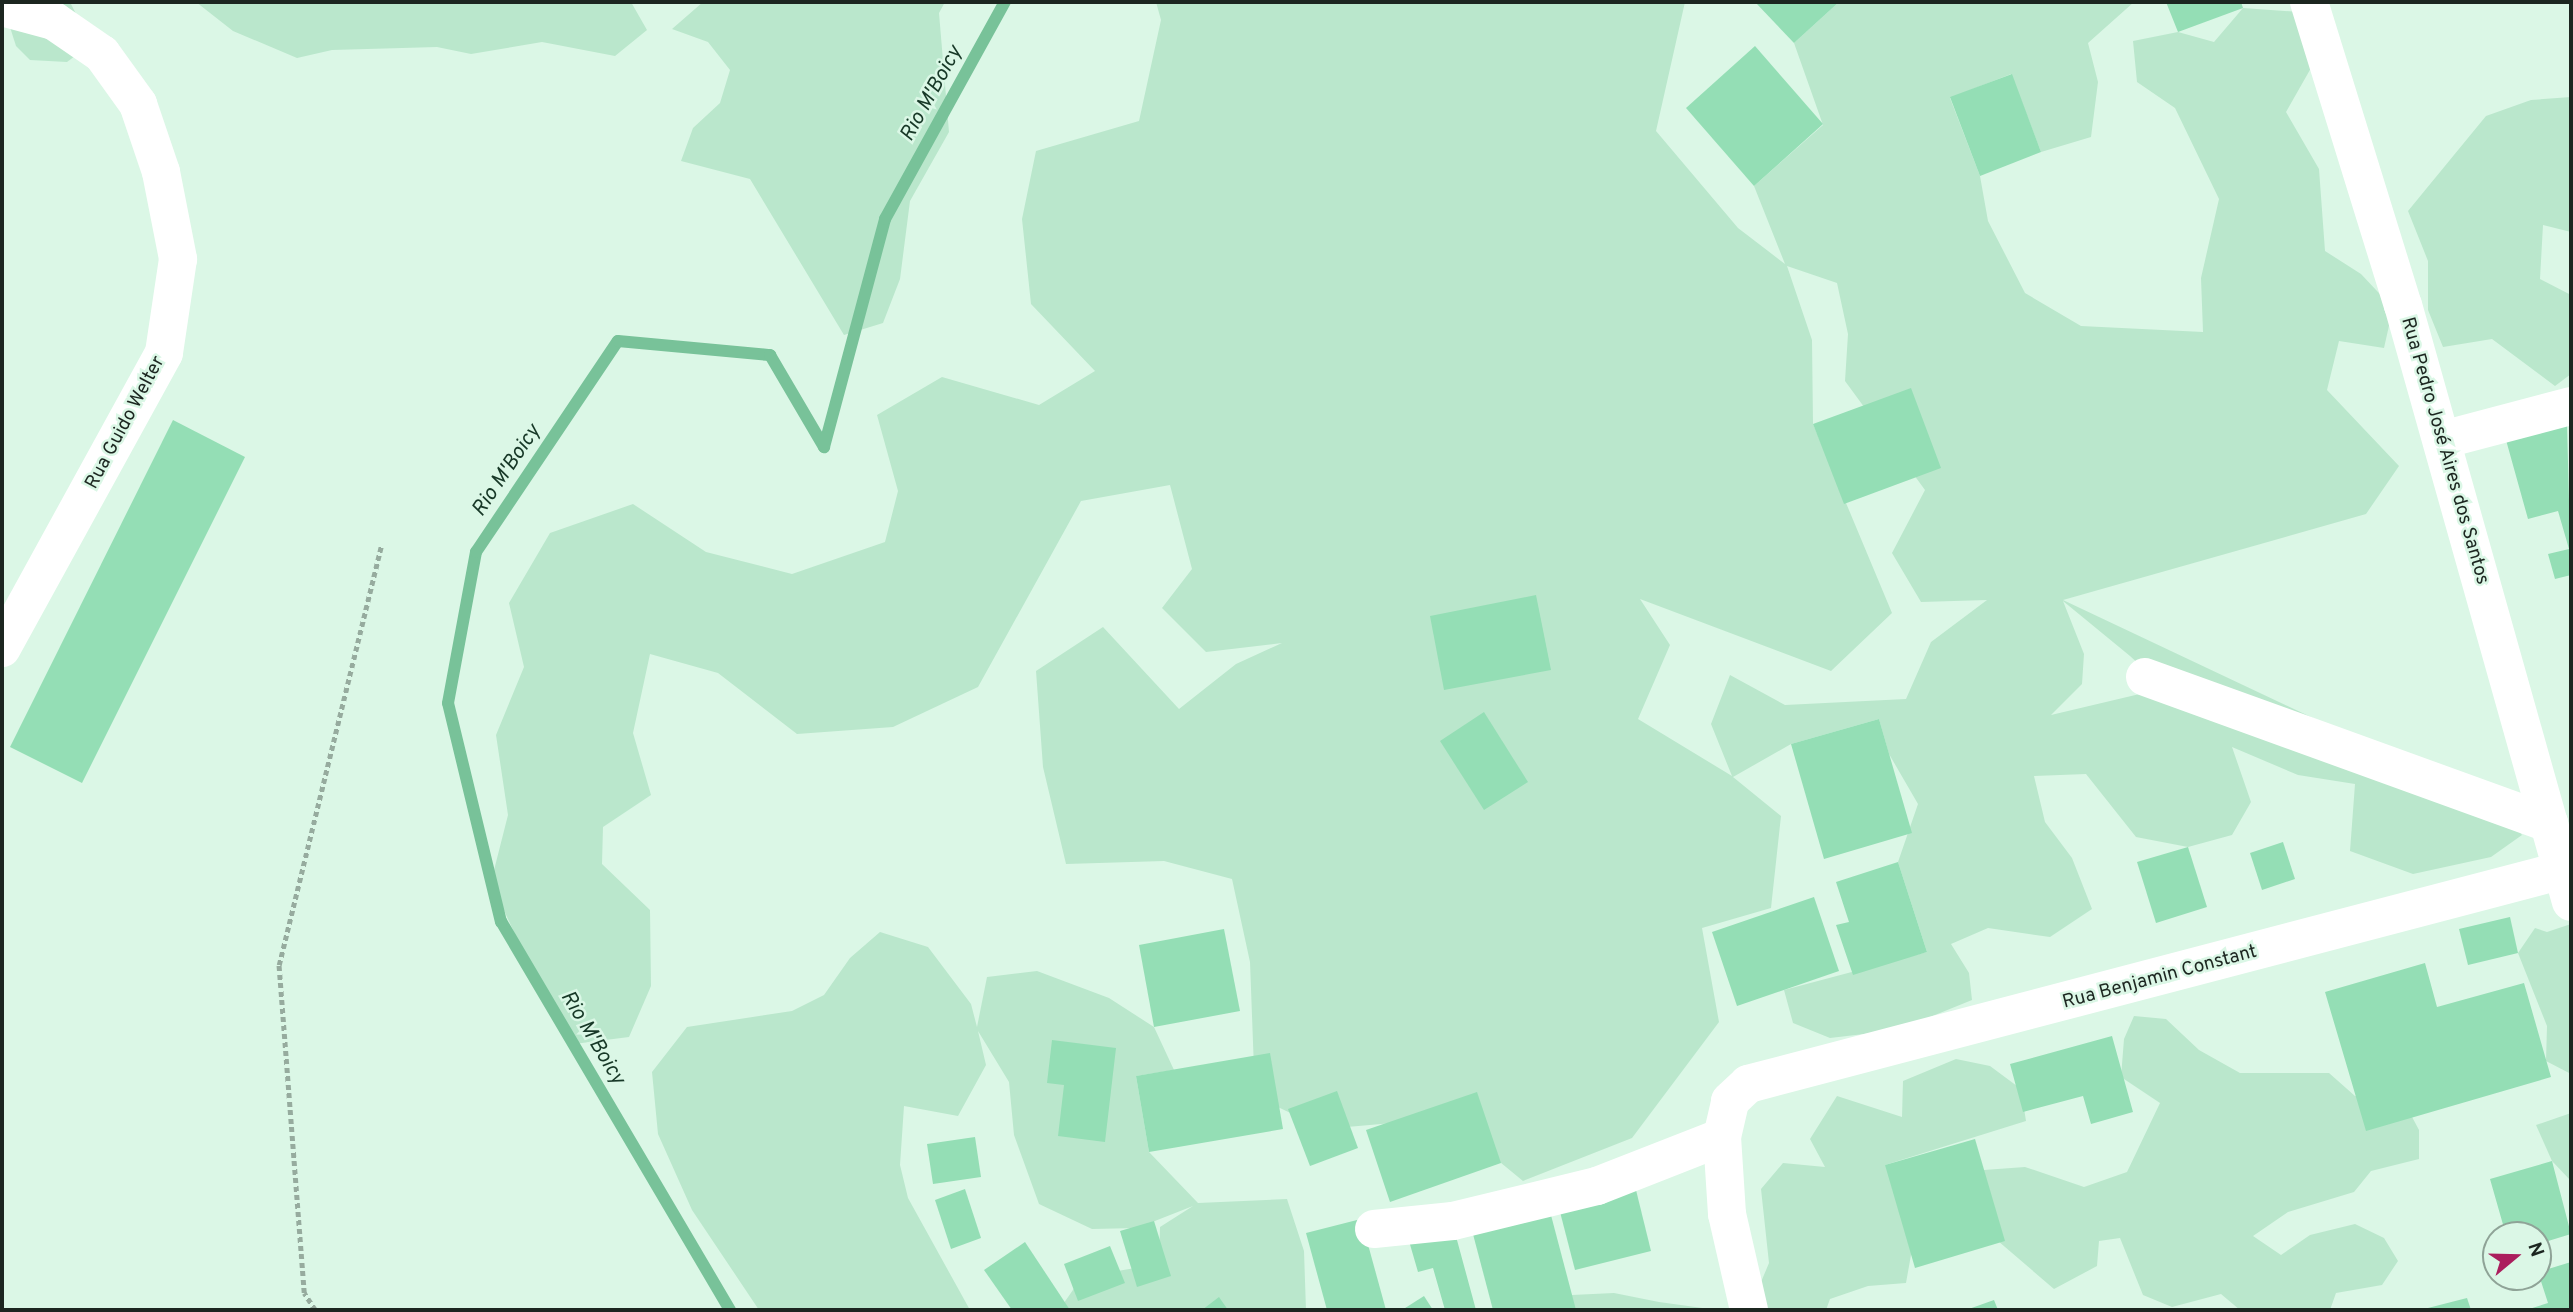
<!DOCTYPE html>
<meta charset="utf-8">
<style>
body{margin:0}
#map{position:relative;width:2573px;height:1312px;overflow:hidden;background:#dbf7e6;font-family:Overpass,sans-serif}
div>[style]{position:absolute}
.green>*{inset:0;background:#bae7cc}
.stream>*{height:12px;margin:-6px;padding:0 6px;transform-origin:6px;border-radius:6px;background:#78c299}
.building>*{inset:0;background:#94deb5}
.path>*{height:4.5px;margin-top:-2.25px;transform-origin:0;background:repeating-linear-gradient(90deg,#96ab9e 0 5px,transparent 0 8.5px)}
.street>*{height:38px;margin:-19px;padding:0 19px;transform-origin:19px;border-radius:19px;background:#fff}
span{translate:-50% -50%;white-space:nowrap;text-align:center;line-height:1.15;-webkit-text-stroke:5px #dbf7e6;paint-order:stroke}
.street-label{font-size:19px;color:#1c2620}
.water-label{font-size:21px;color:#173827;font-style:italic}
.frame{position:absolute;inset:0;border:4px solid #1c2620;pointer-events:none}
.north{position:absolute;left:2482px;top:1221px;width:70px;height:70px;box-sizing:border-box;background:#dbf7e6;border:2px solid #8fa397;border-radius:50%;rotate:71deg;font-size:19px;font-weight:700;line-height:28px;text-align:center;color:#1c2620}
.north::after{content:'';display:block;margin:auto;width:24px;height:32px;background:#ab1e5d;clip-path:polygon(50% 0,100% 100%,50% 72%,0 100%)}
</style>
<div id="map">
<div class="green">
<i style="clip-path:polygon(2px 2px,70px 2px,91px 44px,67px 62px,30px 60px,16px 46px)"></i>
<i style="clip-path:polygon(196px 2px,631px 2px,647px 30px,615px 56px,542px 42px,471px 54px,437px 47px,332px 50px,297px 58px,233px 31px)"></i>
<i style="clip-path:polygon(703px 2px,945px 2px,939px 13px,949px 132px,910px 201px,900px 279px,883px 323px,844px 335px,750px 179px,681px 161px,693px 128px,720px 103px,730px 70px,708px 42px,672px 29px)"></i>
<i style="clip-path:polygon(evenodd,1156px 2px,1685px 2px,1656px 131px,1738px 228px,1785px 264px,1754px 186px,1823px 125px,1794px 43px,1839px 2px,2134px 2px,2088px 43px,2098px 82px,2091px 137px,2041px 152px,2011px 74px,1950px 98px,1980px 176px,1988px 221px,2025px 293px,2081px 326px,2203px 332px,2201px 278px,2219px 199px,2175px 108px,2137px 82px,2133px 41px,2178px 32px,2214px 42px,2243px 8px,2300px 12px,2315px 61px,2286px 112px,2319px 169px,2325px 251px,2361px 274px,2393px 308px,2384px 348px,2339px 341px,2327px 390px,2399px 466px,2366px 514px,2063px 600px,2421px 769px,2488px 789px,2522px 835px,2491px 857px,2413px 874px,2350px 851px,2355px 784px,2298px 775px,2232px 747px,2251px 802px,2232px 835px,2188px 847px,2136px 837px,2086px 774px,2034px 776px,2045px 822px,2072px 858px,2092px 909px,2050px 937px,1988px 928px,1951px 944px,1969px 973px,1972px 1000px,1898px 1030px,1830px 1038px,1793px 1023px,1784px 990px,1927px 952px,1898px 862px,1918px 804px,1889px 754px,1879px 719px,1791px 744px,1733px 777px,1781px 816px,1771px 908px,1702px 928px,1719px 1022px,1632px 1138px,1523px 1181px,1478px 1144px,1404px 1122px,1324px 1129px,1255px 1096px,1250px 962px,1232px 879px,1164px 861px,1066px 864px,1043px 767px,1036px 671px,1103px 627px,1179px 709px,1236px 664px,1282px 643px,1206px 652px,1162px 608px,1192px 569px,1170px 485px,1081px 501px,978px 687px,893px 727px,797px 734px,718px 673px,650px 654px,633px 733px,651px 795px,603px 827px,602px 864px,650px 910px,651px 986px,629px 1037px,574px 1044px,535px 978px,491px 882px,508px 815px,496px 735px,524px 667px,509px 603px,550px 533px,633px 504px,706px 552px,792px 574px,885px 542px,898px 491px,877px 415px,942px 377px,1039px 405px,1095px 371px,1031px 304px,1022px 219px,1036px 151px,1139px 121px,1161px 20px,1156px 2px,1787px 266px,1837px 283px,1848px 334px,1845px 381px,1925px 490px,1892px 553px,1921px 602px,1987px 600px,1931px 642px,1906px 699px,1785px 705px,1730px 675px,1711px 724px,1732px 776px,1638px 719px,1670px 645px,1640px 599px,1831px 671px,1892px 613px,1813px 424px,1812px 340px,1787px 266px,1156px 2px,2063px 601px,2130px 656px,2165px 688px,2051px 715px,2082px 684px,2084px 654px,2063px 601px)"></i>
<i style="clip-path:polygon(2571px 97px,2571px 232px,2543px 225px,2540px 279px,2571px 295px,2571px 374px,2555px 386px,2492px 339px,2443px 347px,2428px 310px,2428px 261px,2408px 211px,2486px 116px,2531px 100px)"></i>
<i style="clip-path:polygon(2571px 924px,2571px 1074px,2546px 1061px,2547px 1026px,2518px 953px,2535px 928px,2547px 932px)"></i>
<i style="clip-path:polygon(880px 932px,928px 947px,971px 1004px,977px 1027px,987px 977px,1037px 971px,1109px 998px,1154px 1027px,1174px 1070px,1136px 1076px,1149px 1152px,1198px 1203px,1287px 1199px,1304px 1251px,1306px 1310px,1059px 1310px,1082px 1277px,1159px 1264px,1160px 1227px,1193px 1206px,1137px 1228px,1092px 1229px,1039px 1204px,1014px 1135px,1009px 1082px,978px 1031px,986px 1065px,958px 1116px,904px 1106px,900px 1165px,908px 1198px,970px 1310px,759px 1310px,692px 1210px,658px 1134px,652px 1072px,687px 1027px,792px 1011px,824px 995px,850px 958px)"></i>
<i style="clip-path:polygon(2134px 1016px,2166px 1019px,2199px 1050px,2240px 1073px,2329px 1073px,2355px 1096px,2403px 1100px,2419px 1130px,2419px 1159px,2371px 1171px,2354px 1192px,2288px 1212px,2253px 1236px,2281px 1255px,2310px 1235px,2355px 1224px,2384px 1238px,2398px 1261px,2382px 1285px,2336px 1293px,2330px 1310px,2240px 1310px,2221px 1294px,2172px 1307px,2143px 1295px,2120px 1238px,2099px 1241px,2097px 1266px,2054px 1289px,1984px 1229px,1984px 1170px,2025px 1167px,2084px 1187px,2127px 1172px,2160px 1103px,2121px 1077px,2124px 1039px)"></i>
<i style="clip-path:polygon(1956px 1059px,1990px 1066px,2021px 1089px,2026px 1121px,1885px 1165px,1921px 1199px,1906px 1283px,1868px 1286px,1830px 1299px,1826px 1310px,1760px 1310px,1753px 1301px,1769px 1263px,1761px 1189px,1783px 1163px,1825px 1167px,1810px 1139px,1837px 1096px,1902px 1117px,1903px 1081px)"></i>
<i style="clip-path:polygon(2571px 1113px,2571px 1181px,2552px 1161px,2536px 1125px)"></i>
<i style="clip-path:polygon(1614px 1293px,1659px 1302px,1717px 1310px,1559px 1310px,1572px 1295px)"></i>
</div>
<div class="stream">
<i style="left:730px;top:1310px;width:451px;rotate:-120.5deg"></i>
<i style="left:501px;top:922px;width:225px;rotate:-103.6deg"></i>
<i style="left:448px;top:703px;width:154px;rotate:-79.5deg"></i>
<i style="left:476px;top:552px;width:254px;rotate:-56.1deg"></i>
<i style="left:618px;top:341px;width:153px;rotate:5.3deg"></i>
<i style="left:770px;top:355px;width:107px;rotate:59.6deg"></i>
<i style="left:824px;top:447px;width:236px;rotate:-75deg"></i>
<i style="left:885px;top:219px;width:248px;rotate:-61.1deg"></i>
</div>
<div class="building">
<i style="clip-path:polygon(1755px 2px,1839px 2px,1794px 43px)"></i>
<i style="clip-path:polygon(2166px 2px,2241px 2px,2243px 8px,2178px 32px)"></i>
<i style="clip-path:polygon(1755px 46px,1823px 124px,1754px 186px,1686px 108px)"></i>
<i style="clip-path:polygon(2012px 74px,2041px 152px,1980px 176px,1950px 97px)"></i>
<i style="clip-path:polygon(1911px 388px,1941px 468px,1844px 504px,1813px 424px)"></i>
<i style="clip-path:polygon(173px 420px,245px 457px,82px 783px,10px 747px)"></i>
<i style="clip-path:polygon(2567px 424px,2571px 575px,2555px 579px,2548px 554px,2569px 549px,2558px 511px,2528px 519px,2506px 440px)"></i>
<i style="clip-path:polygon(1536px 595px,1551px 670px,1444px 690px,1430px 616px)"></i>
<i style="clip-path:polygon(1484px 712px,1528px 782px,1484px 810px,1440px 741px)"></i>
<i style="clip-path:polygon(1879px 719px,1912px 833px,1824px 859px,1791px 744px)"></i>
<i style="clip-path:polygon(2283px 842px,2295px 879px,2262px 890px,2250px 853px)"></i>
<i style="clip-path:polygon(2188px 847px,2207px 907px,2156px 923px,2137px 862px)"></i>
<i style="clip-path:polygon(1898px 862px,1927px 952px,1853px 975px,1836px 925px,1849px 922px,1836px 882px)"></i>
<i style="clip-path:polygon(1814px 897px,1839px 971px,1737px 1006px,1712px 932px)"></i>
<i style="clip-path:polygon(2510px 917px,2518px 953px,2468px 965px,2459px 929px)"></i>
<i style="clip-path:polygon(1224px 929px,1240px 1011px,1154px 1027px,1139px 945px)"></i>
<i style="clip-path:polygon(2425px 963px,2437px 1007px,2524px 983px,2551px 1077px,2366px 1131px,2325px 992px)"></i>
<i style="clip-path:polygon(2112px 1036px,2133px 1112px,2091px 1124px,2083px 1096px,2023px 1112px,2010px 1064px)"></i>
<i style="clip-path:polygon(1052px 1040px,1116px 1048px,1105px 1142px,1058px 1136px,1064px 1085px,1047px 1083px)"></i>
<i style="clip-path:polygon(1270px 1053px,1283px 1129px,1149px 1152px,1136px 1076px)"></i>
<i style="clip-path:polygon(1337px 1091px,1358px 1148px,1310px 1166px,1288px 1109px)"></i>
<i style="clip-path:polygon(1477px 1092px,1501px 1163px,1390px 1202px,1366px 1130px)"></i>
<i style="clip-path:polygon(975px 1137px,981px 1177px,933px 1184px,927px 1144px)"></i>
<i style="clip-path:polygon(1975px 1139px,2005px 1241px,1915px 1268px,1885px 1165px)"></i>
<i style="clip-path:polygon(2552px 1161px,2571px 1234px,2538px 1244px,2538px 1235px,2506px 1235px,2490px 1179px)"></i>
<i style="clip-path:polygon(965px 1189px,981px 1238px,951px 1249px,935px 1200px)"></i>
<i style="clip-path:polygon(1636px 1190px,1651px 1251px,1575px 1270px,1559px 1208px)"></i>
<i style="clip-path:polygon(1547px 1200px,1576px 1310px,1493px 1310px,1469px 1219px)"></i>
<i style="clip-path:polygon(1361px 1219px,1386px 1310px,1327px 1310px,1306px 1233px)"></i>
<i style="clip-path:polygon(1154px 1221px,1171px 1276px,1137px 1287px,1120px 1231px)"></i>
<i style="clip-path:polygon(1454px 1229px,1476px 1310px,1445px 1310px,1433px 1268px,1418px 1272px,1409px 1241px)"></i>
<i style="clip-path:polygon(1025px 1242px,1070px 1310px,1012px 1310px,984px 1270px)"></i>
<i style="clip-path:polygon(1110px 1246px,1125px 1283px,1078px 1301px,1064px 1264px)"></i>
<i style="clip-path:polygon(2571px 1262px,2571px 1310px,2526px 1310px,2548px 1303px,2538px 1272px)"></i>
<i style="clip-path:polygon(1424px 1296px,1433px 1310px,1402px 1310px)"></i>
<i style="clip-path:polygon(1219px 1297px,1228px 1310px,1202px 1310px)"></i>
<i style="clip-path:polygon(2467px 1298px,2471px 1310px,2424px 1310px,2424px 1309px)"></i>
<i style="clip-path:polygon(1994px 1300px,1998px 1310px,1966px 1310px)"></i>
</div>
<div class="path">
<i style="left:315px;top:1310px;width:20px;rotate:-123deg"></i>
<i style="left:304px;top:1293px;width:329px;rotate:-94.4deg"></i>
<i style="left:279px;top:965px;width:433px;rotate:-76.3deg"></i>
</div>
<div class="street">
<i style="left:2309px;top:2px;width:317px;rotate:72.8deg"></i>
<i style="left:2403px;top:305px;width:620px;rotate:74.28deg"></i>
<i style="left:2px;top:7px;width:54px;rotate:15.1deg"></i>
<i style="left:54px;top:21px;width:58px;rotate:34.5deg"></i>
<i style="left:102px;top:54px;width:62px;rotate:54.2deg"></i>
<i style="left:138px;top:104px;width:72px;rotate:71.3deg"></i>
<i style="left:161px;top:172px;width:89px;rotate:78.9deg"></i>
<i style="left:178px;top:259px;width:95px;rotate:98.5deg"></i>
<i style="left:164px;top:353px;width:337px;rotate:118.8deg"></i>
<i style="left:2442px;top:440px;width:133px;rotate:-14.8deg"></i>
<i style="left:2145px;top:677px;width:430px;rotate:19.9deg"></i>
<i style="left:1374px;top:1229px;width:79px;rotate:-5.8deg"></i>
<i style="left:1453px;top:1221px;width:148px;rotate:-13.7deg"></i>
<i style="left:1597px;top:1186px;width:134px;rotate:-21.4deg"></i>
<i style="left:1749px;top:1310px;width:98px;rotate:-102.9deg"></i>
<i style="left:1727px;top:1214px;width:77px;rotate:-93.7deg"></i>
<i style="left:1722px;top:1137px;width:37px;rotate:-77deg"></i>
<i style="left:1730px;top:1101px;width:25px;rotate:-43deg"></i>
<i style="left:1748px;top:1084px;width:851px;rotate:-14.71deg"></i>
</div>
<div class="street-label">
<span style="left:126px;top:423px;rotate:-62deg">Rua Guido Welter</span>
<span style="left:2444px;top:451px;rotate:74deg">Rua Pedro José Aires dos Santos</span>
<span style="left:2160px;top:978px;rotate:-15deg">Rua Benjamin Constant</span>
</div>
<div class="water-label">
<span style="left:932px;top:94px;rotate:-61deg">Rio M'Boicy</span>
<span style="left:507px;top:471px;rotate:-56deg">Rio M'Boicy</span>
<span style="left:592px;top:1038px;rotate:59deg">Rio M'Boicy</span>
</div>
<div class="frame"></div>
<div class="north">N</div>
</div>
